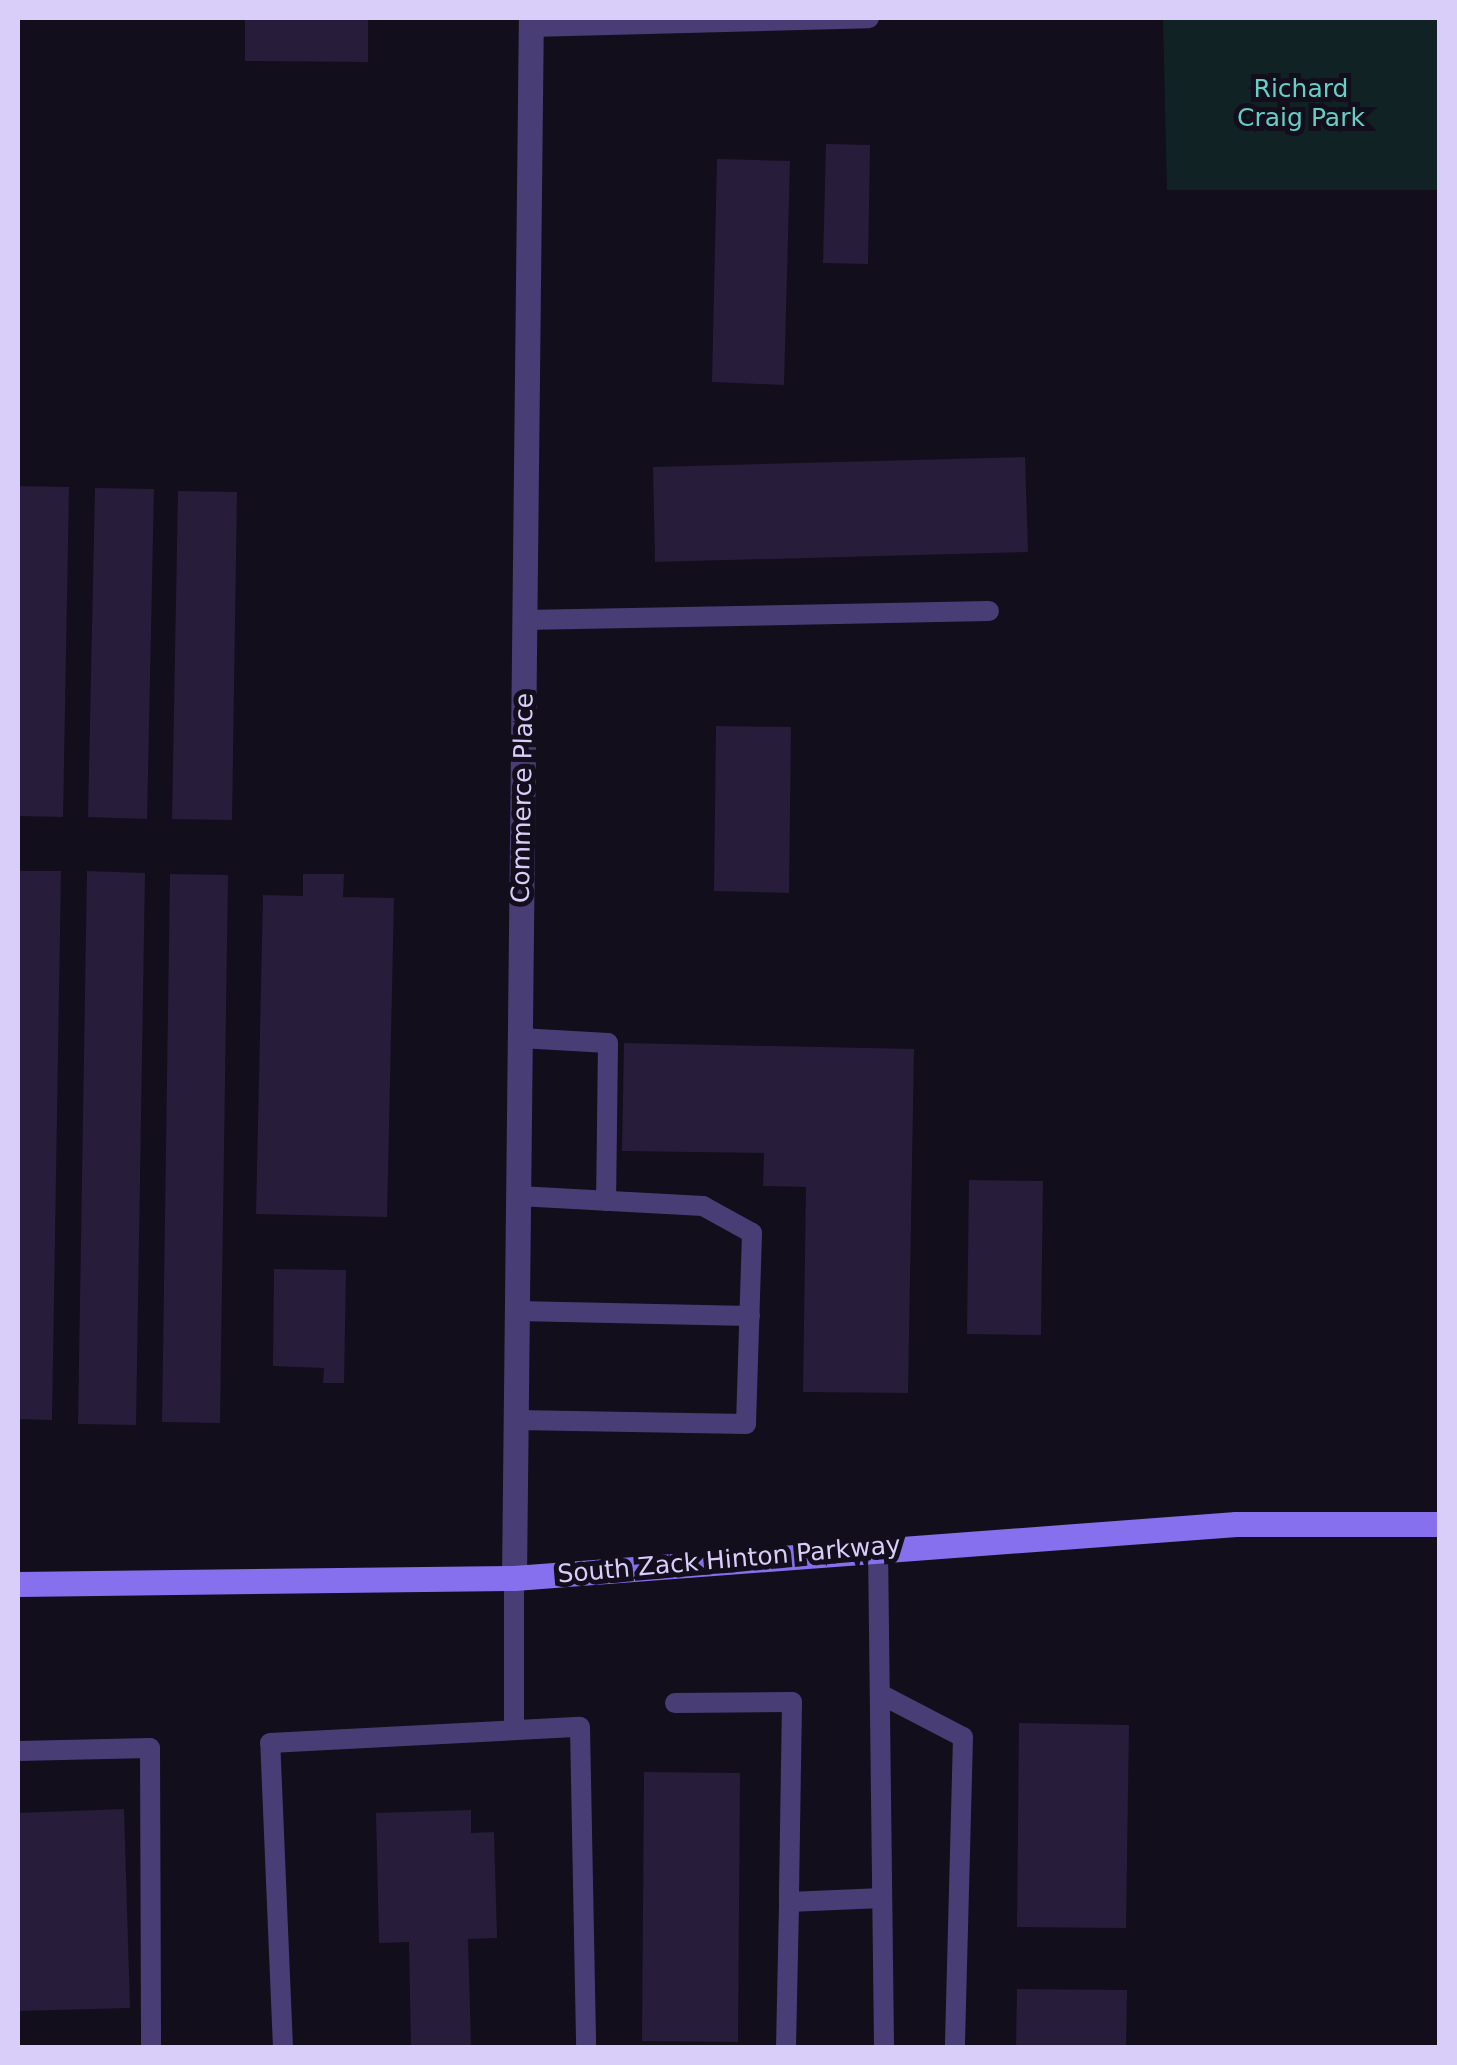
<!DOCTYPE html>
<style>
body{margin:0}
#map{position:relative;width:1457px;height:2065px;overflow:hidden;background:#120e1c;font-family:"DejaVu Sans",sans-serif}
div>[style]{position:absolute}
.green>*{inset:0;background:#112225}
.building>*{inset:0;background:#271c3a}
.service>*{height:20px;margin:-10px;padding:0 10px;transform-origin:10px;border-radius:10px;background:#483e75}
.minor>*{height:25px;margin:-12.5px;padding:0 12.5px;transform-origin:12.5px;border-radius:12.5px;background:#483e75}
.secondary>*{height:25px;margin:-12.5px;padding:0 12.5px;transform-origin:12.5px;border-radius:12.5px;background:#8670ee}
span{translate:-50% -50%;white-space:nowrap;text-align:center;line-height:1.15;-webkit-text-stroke:10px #120e1c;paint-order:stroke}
.park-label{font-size:25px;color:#64cfc5}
.street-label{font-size:25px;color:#d9cef9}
.frame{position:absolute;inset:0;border:20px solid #d9cef9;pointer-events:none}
</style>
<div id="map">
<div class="green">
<i style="clip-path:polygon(1163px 18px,1439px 18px,1439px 190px,1167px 190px)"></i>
</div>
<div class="building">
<i style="clip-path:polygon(245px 18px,368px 18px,368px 62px,245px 61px)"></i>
<i style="clip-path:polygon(826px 144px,870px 145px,868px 264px,823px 263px)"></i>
<i style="clip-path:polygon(717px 159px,790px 161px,784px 385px,712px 382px)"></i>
<i style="clip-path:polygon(1025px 457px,1028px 552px,655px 562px,653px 467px)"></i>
<i style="clip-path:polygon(18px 486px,69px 487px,63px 817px,18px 816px)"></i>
<i style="clip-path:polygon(95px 488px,154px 489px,147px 819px,88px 817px)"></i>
<i style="clip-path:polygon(178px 491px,237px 492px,232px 820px,172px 819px)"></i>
<i style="clip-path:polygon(716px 726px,791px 727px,789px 893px,714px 891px)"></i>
<i style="clip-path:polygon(18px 871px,61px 871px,52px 1420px,18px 1419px)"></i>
<i style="clip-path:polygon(87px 871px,145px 873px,136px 1425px,78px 1424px)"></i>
<i style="clip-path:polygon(170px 874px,228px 875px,220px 1423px,162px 1422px)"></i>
<i style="clip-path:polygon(303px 874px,344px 874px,343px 897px,394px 898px,387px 1217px,256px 1214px,263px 895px,303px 896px)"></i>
<i style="clip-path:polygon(624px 1043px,914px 1049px,908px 1393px,803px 1392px,806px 1187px,763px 1186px,764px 1153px,622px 1151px)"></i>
<i style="clip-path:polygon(969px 1180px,1043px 1181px,1041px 1335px,967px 1334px)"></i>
<i style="clip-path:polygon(274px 1269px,346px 1270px,344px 1383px,323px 1383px,324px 1368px,273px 1366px)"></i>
<i style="clip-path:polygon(1019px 1723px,1129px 1725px,1126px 1928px,1017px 1927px)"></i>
<i style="clip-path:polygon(644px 1772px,740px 1773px,738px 2042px,642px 2041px)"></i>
<i style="clip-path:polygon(124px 1809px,130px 2008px,18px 2011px,18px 1813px)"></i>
<i style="clip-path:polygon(471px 1810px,471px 1833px,494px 1832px,497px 1938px,468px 1939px,471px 2046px,411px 2048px,409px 1942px,379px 1943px,376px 1813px)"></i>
<i style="clip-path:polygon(1017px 1989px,1127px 1990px,1126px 2048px,1016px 2048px)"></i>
</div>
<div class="service">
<i style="left:531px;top:27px;width:338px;rotate:-1.5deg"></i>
<i style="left:524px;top:620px;width:465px;rotate:-1.1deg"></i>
<i style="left:520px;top:1038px;width:88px;rotate:3.3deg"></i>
<i style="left:608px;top:1043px;width:158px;rotate:90.7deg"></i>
<i style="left:517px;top:1311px;width:233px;rotate:1.2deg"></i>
<i style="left:516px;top:1420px;width:230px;rotate:1deg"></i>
<i style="left:746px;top:1424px;width:191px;rotate:-88.2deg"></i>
<i style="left:752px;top:1233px;width:56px;rotate:-151.1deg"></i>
<i style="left:703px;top:1206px;width:185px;rotate:-176.9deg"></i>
<i style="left:878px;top:1547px;width:501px;rotate:89.31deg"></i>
<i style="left:880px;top:1694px;width:93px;rotate:27.4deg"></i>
<i style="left:963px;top:1737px;width:311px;rotate:91.5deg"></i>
<i style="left:675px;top:1703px;width:117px;rotate:-0.5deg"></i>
<i style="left:792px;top:1702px;width:200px;rotate:90.9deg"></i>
<i style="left:789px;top:1902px;width:93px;rotate:-2.5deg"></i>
<i style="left:514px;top:1728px;width:150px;rotate:-90deg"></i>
<i style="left:18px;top:1751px;width:132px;rotate:-1.3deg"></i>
<i style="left:150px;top:1748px;width:300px;rotate:89.8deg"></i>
<i style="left:283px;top:2048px;width:305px;rotate:-92.4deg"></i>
<i style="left:270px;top:1743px;width:310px;rotate:-3deg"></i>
<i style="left:580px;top:1727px;width:321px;rotate:88.9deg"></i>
<i style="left:786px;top:2048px;width:146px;rotate:-88.8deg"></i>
</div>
<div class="minor">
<i style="left:514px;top:1578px;width:1560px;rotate:-89.38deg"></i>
</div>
<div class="secondary">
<i style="left:18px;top:1584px;width:496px;rotate:-0.7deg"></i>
<i style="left:514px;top:1578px;width:724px;rotate:-4.28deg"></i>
<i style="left:1236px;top:1524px;width:204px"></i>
</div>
<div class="park-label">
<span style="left:1301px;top:104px">Richard<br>Craig Park</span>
</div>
<div class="street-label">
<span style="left:523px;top:798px;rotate:-89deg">Commerce Place</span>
<span style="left:729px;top:1560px;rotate:-5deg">South Zack Hinton Parkway</span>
</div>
<div class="frame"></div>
</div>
